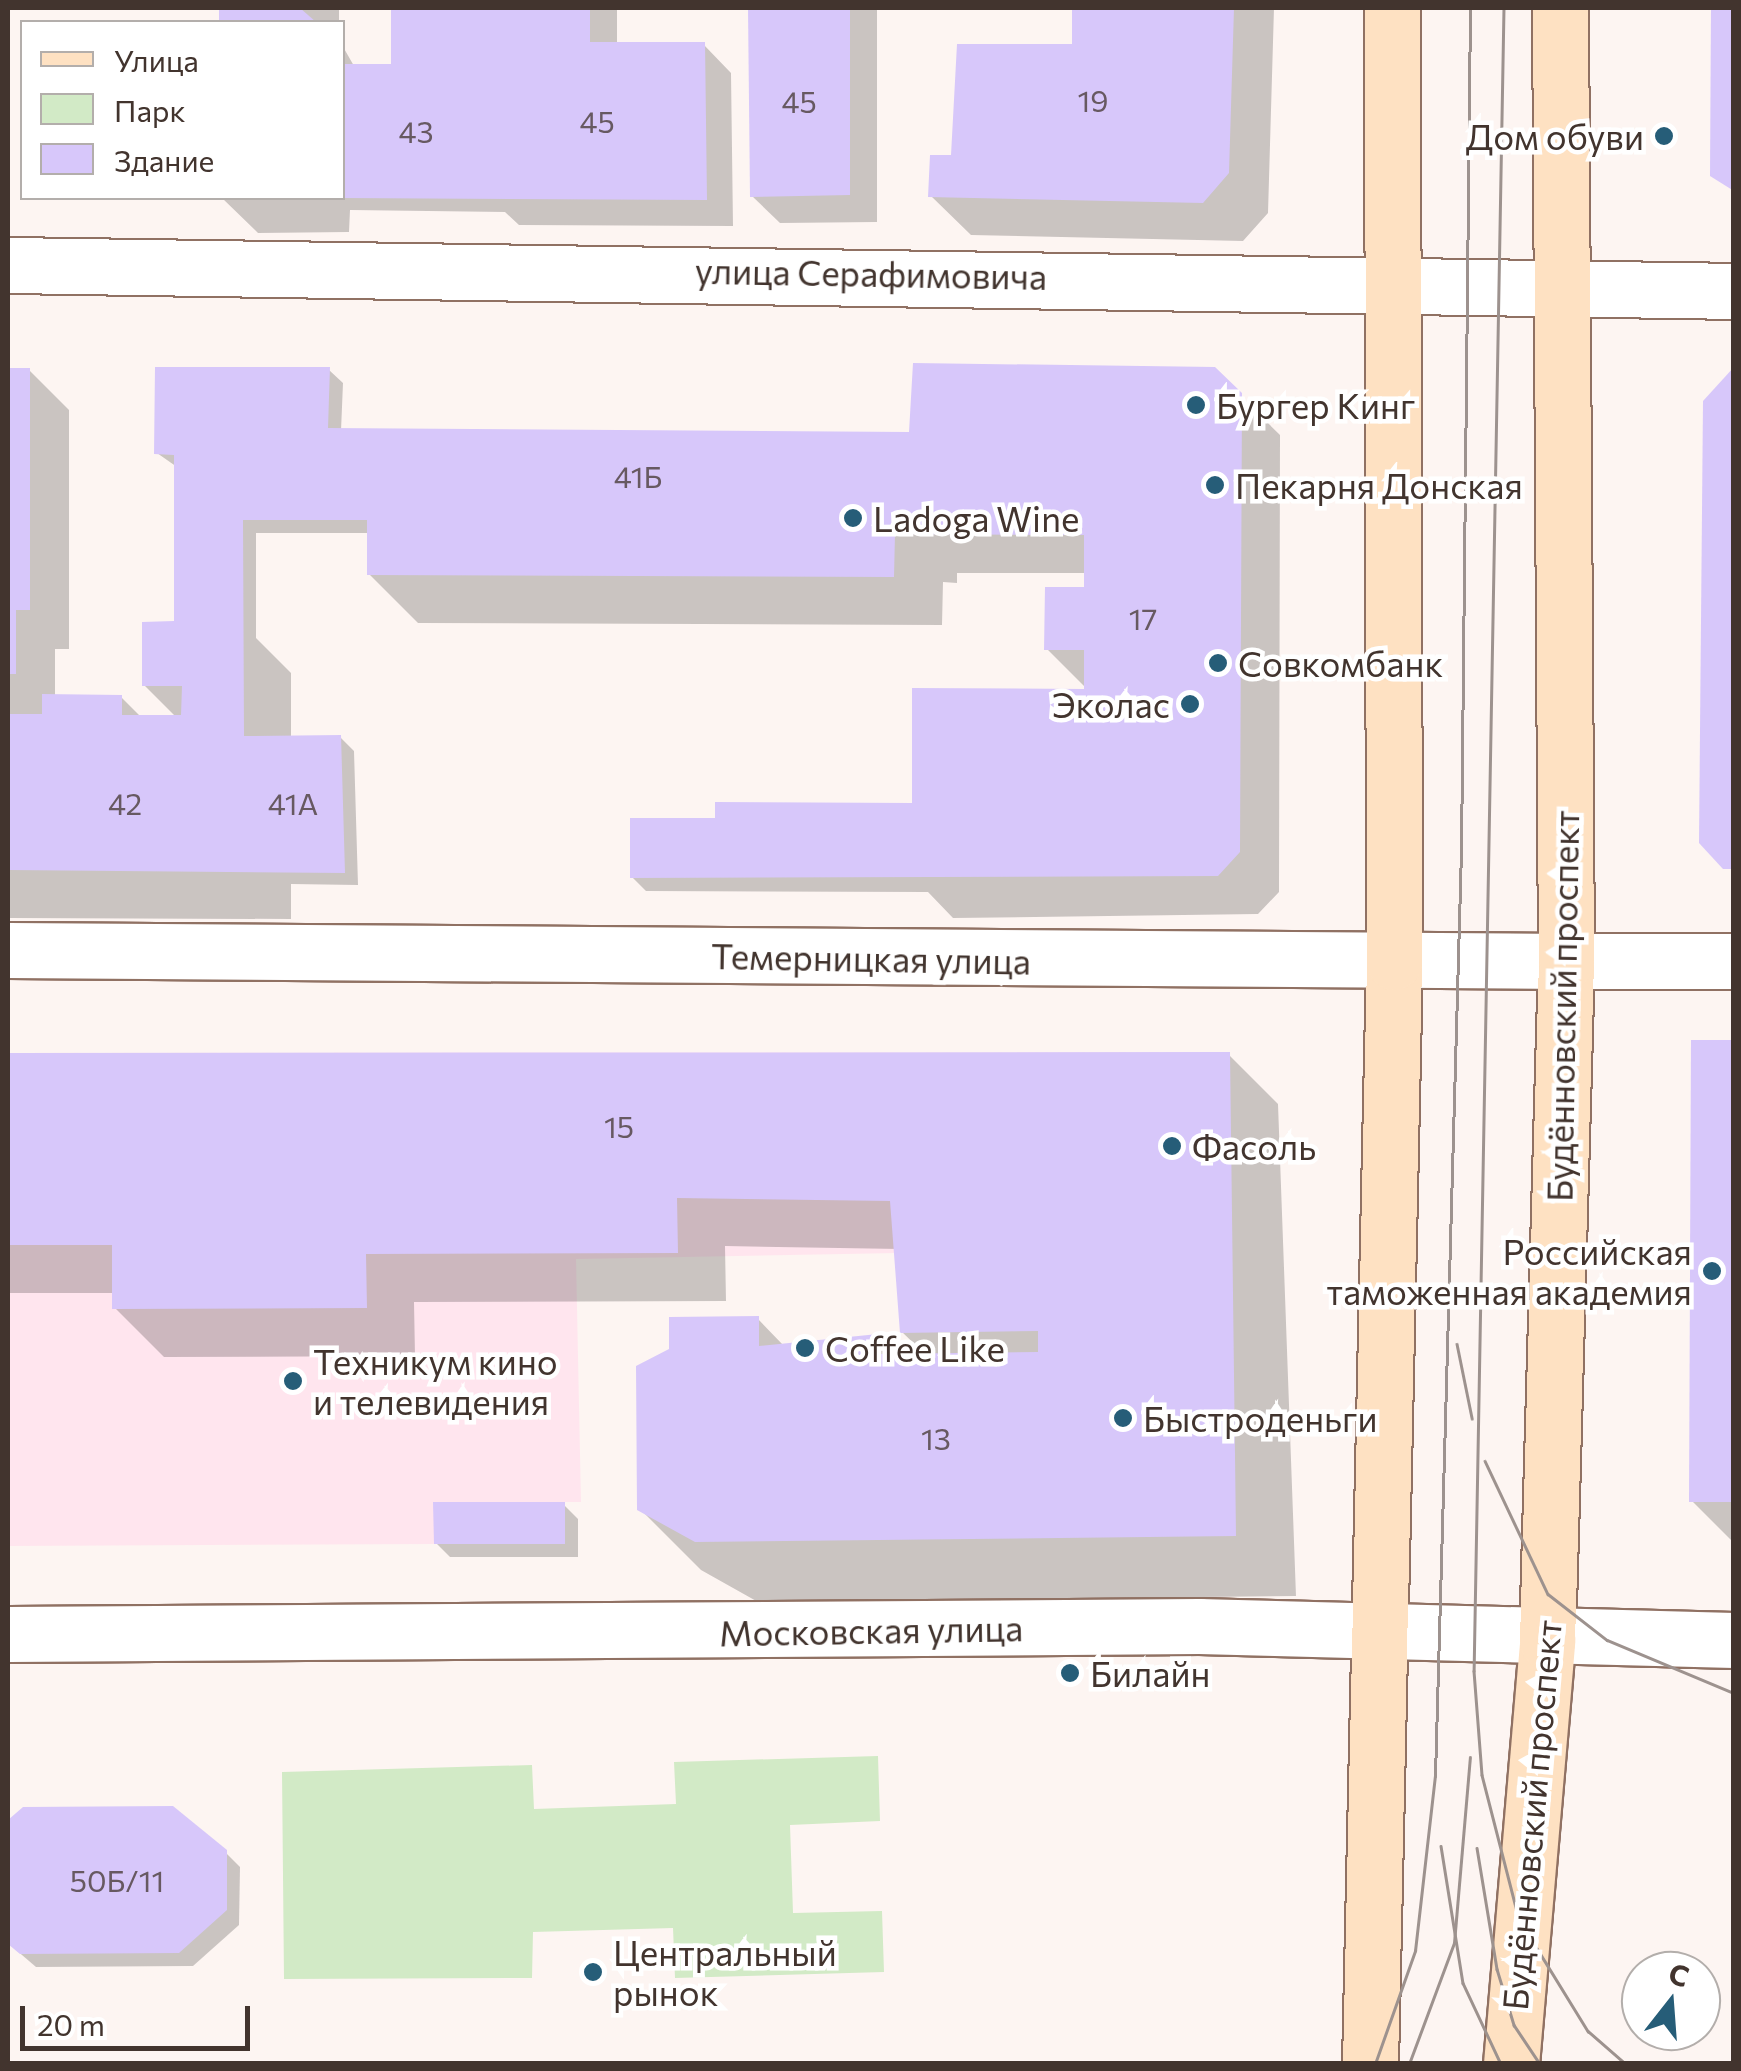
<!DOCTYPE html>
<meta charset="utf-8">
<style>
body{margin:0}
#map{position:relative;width:1741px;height:2071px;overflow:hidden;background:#fdf5f2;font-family:Commissioner,sans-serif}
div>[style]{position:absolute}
.education>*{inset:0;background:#ffe5ee}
.green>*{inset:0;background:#d2eac6}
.shadow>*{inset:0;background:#0003}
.building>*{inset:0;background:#d7c7fa}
.roads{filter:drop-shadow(2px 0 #907163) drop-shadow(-2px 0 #907163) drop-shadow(0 2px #907163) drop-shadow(0 -2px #907163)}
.minor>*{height:55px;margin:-27.5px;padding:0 27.5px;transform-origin:27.5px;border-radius:27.5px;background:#fff}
.tertiary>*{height:55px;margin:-27.5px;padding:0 27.5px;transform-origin:27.5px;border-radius:27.5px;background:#fff}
.secondary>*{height:55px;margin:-27.5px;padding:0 27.5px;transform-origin:27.5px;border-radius:27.5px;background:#fee1c2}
.tram>*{height:2.5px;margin:-1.25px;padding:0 1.25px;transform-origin:1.25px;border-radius:1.25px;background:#9d928e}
.dots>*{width:28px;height:28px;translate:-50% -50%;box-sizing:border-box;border:5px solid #fff;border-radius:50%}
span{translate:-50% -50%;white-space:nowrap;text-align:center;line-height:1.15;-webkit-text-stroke:9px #fff;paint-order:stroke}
.number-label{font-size:30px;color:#675961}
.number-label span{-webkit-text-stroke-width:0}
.poi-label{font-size:35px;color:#42342e}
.right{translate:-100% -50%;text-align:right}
.left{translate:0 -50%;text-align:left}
.street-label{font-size:35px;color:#42342e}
.frame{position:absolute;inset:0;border:10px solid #42342e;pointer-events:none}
.legend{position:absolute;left:20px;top:20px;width:325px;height:180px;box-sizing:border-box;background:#fff;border:2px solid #b3aeab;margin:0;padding:12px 18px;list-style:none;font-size:30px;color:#42342e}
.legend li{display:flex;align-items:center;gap:20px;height:50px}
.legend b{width:50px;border:2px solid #b3aeab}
.north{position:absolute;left:1621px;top:1951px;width:100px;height:100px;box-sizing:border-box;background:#fff;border:2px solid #b3aeab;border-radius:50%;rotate:17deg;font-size:28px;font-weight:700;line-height:40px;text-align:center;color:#42342e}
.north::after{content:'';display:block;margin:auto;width:35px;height:45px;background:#265d78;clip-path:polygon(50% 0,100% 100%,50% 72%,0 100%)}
.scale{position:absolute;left:20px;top:2006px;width:230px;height:45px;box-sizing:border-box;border:5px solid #42342e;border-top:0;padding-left:12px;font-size:30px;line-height:35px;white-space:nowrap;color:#42342e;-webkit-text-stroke:8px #fff;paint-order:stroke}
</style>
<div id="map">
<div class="education">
<i style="clip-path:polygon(1230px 1052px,898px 1253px,576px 1259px,581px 1502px,434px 1502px,434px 1544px,8px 1546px,8px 1053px)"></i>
</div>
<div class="green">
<i style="clip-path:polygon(878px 1756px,880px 1821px,790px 1825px,793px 1913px,882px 1911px,884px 1972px,675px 1978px,673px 1928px,533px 1932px,532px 1978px,284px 1979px,282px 1772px,532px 1765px,534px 1809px,676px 1804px,674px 1762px)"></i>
</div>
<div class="shadow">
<i style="clip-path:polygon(30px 8px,77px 8px,77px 10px)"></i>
<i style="clip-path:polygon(222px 8px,339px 8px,339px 22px,222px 22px)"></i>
<i style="clip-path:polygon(394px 8px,617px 8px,617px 45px,704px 45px,731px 73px,733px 226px,519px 225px,505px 212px,350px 210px,349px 232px,258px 233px,222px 198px,342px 198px,342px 45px,354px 66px,394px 67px)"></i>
<i style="clip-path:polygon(751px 8px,877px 8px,877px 222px,780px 223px,752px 196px)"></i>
<i style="clip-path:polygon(1074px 8px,1274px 8px,1268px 213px,1243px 241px,971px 235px,931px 196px,954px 158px,1074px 46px)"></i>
<i style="clip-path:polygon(8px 370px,29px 370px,69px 410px,69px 649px,55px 649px,55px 697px,121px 697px,141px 717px,177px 718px,144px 685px,181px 624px,177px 467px,157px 453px,329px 370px,343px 383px,341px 431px,908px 434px,1214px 370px,1280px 435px,1279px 892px,1258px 914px,953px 918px,928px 892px,646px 891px,632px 877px,717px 821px,914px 806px,1089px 691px,1047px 649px,1086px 589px,1086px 573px,957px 573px,957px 583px,943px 582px,942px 625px,418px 623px,369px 574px,369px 533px,256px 533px,256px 638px,291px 673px,291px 738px,340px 737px,354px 751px,358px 885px,291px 884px,291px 919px,8px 918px)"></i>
<i style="clip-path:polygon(1734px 1043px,1734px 1543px,1692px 1501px)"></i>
<i style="clip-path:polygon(8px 1055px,1229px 1055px,1278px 1104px,1296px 1596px,758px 1602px,701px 1570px,640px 1509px,758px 1319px,784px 1346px,877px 1337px,897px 1357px,927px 1356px,902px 1332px,900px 1249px,725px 1246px,726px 1301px,414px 1302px,415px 1356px,164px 1357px,115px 1308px,114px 1293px,8px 1293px)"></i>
<i style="clip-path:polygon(564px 1505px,578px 1519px,578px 1557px,450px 1557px,436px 1543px)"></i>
<i style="clip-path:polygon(24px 1809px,225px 1852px,240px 1867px,239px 1925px,193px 1966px,36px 1967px,8px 1943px,8px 1823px)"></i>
</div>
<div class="building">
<i style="clip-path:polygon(219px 8px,300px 8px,316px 22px,219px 22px)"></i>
<i style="clip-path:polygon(391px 8px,590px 8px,590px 42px,705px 42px,707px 200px,342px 198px,342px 64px,391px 64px)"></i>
<i style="clip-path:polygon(748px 8px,850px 8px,850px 195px,750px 197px)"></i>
<i style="clip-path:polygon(1072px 8px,1234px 8px,1229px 173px,1203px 203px,928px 197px,930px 155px,951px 155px,957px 44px,1072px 44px)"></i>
<i style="clip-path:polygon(1711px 8px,1734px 8px,1734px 191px,1710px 176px)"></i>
<i style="clip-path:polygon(913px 363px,1215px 367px,1242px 393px,1240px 852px,1218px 876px,630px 878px,630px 818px,715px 818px,715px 802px,912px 803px,912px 688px,1084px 689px,1084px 650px,1044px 650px,1045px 587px,1084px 587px,1084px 535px,895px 534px,894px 577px,367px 575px,367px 520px,243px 520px,244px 736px,341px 735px,345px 873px,8px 870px,8px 714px,42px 714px,42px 694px,122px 695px,122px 715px,181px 715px,182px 686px,142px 686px,142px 622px,174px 621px,174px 455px,154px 454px,155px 367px,330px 367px,328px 428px,909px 432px)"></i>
<i style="clip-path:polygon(1734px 367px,1734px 869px,1723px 869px,1699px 843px,1703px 401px)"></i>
<i style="clip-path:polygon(8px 368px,30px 368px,30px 610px,16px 610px,16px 674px,8px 674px)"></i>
<i style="clip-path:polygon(1691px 1040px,1734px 1040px,1734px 1502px,1689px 1502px)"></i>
<i style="clip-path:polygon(1230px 1052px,1236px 1536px,695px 1542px,637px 1510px,636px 1366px,669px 1349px,669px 1317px,759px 1316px,759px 1346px,878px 1334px,878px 1354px,1038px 1352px,1038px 1331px,900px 1333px,890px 1201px,677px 1198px,678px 1253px,366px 1254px,367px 1308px,112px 1309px,112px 1245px,8px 1245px,8px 1053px)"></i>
<i style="clip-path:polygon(433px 1502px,565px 1502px,565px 1544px,434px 1544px)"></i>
<i style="clip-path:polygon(173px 1806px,227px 1850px,227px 1910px,179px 1953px,20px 1954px,8px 1944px,8px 1820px,23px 1807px)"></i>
</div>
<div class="roads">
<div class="minor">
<i style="left:8px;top:950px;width:1558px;rotate:0.4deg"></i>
<i style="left:8px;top:1634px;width:1191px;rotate:-0.38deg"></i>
<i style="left:1199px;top:1626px;width:535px;rotate:1.5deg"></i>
</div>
<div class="tertiary">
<i style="left:8px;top:265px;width:1726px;rotate:0.86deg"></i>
<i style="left:1566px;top:961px;width:168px"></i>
</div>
<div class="secondary">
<i style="left:1370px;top:2064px;width:1102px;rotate:-88.75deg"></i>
<i style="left:1394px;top:962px;width:954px;rotate:-90.12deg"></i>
<i style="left:1511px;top:2064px;width:425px;rotate:-85.1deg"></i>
<i style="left:1547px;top:1641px;width:680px;rotate:-88.4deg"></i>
<i style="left:1566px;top:961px;width:953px;rotate:-90.36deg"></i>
</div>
</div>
<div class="tram">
<i style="left:1504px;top:8px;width:1663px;rotate:91.03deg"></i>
<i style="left:1474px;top:1671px;width:104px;rotate:85.6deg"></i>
<i style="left:1482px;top:1775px;width:149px;rotate:75.6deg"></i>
<i style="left:1519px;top:1919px;width:132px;rotate:58.4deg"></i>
<i style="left:1588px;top:2031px;width:50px;rotate:41deg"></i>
<i style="left:1457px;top:1344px;width:76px;rotate:78.5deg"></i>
<i style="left:1485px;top:1461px;width:147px;rotate:64.7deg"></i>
<i style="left:1548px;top:1594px;width:75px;rotate:37.9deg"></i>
<i style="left:1607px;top:1640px;width:138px;rotate:22.7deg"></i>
<i style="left:1441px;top:1846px;width:139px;rotate:80.9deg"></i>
<i style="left:1463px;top:1983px;width:89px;rotate:64.9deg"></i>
<i style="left:1477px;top:1848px;width:123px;rotate:80.6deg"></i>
<i style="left:1497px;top:1969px;width:59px;rotate:73.1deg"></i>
<i style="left:1514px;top:2025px;width:47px;rotate:56.3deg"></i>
<i style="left:1375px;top:2064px;width:120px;rotate:-70.5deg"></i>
<i style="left:1415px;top:1951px;width:176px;rotate:-83.5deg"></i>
<i style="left:1435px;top:1776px;width:925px;rotate:-88.39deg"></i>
<i style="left:1461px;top:851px;width:843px;rotate:-89.39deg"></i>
<i style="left:1409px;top:2064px;width:129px;rotate:-69.6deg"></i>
<i style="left:1454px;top:1943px;width:186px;rotate:-85.1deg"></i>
</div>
<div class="dots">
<i style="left:1664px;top:136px;background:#265d78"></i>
<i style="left:1196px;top:405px;background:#265d78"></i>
<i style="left:1215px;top:485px;background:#265d78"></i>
<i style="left:853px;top:518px;background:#265d78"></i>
<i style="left:1218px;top:663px;background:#265d78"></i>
<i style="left:1190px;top:704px;background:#265d78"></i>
<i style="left:1172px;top:1146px;background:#265d78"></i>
<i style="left:1712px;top:1271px;background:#265d78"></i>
<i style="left:805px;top:1348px;background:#265d78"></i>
<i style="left:293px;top:1381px;background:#265d78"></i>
<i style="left:1123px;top:1418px;background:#265d78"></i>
<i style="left:1070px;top:1673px;background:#265d78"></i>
<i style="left:593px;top:1972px;background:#265d78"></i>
</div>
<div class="number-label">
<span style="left:1093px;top:100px">19</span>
<span style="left:799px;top:101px">45</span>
<span style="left:597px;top:121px">45</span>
<span style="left:416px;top:131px">43</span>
<span style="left:638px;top:476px">41Б</span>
<span style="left:1143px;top:618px">17</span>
<span style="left:125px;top:803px">42</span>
<span style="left:293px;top:803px">41А</span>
<span style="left:619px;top:1126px">15</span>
<span style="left:936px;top:1438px">13</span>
<span style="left:117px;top:1880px">50Б/11</span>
</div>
<div class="poi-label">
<span class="right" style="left:1644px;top:136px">Дом обуви</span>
<span class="left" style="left:1216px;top:405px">Бургер Кинг</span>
<span class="left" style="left:1235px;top:485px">Пекарня Донская</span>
<span class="left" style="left:873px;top:518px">Ladoga Wine</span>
<span class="left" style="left:1238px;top:663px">Совкомбанк</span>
<span class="right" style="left:1170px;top:704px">Эколас</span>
<span class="left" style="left:1192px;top:1146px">Фасоль</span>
<span class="right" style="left:1692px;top:1271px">Российская<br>таможенная академия</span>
<span class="left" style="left:825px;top:1348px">Coffee Like</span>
<span class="left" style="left:313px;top:1381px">Техникум кино<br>и телевидения</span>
<span class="left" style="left:1143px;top:1418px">Быстроденьги</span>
<span class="left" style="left:1090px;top:1673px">Билайн</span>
<span class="left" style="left:613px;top:1972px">Центральный<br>рынок</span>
</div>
<div class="street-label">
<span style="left:871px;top:273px;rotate:1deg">улица Серафимовича</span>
<span style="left:871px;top:958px;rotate:1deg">Темерницкая улица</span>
<span style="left:1562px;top:1006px;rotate:-89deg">Будённовский проспект</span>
<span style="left:871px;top:1630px;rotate:-1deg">Московская улица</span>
<span style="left:1531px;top:1815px;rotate:-85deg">Будённовский проспект</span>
</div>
<div class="frame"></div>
<ul class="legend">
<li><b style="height:12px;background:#fee1c2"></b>Улица</li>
<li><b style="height:28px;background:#d2eac6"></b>Парк</li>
<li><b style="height:28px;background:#d7c7fa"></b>Здание</li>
</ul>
<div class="north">С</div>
<div class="scale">20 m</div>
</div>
